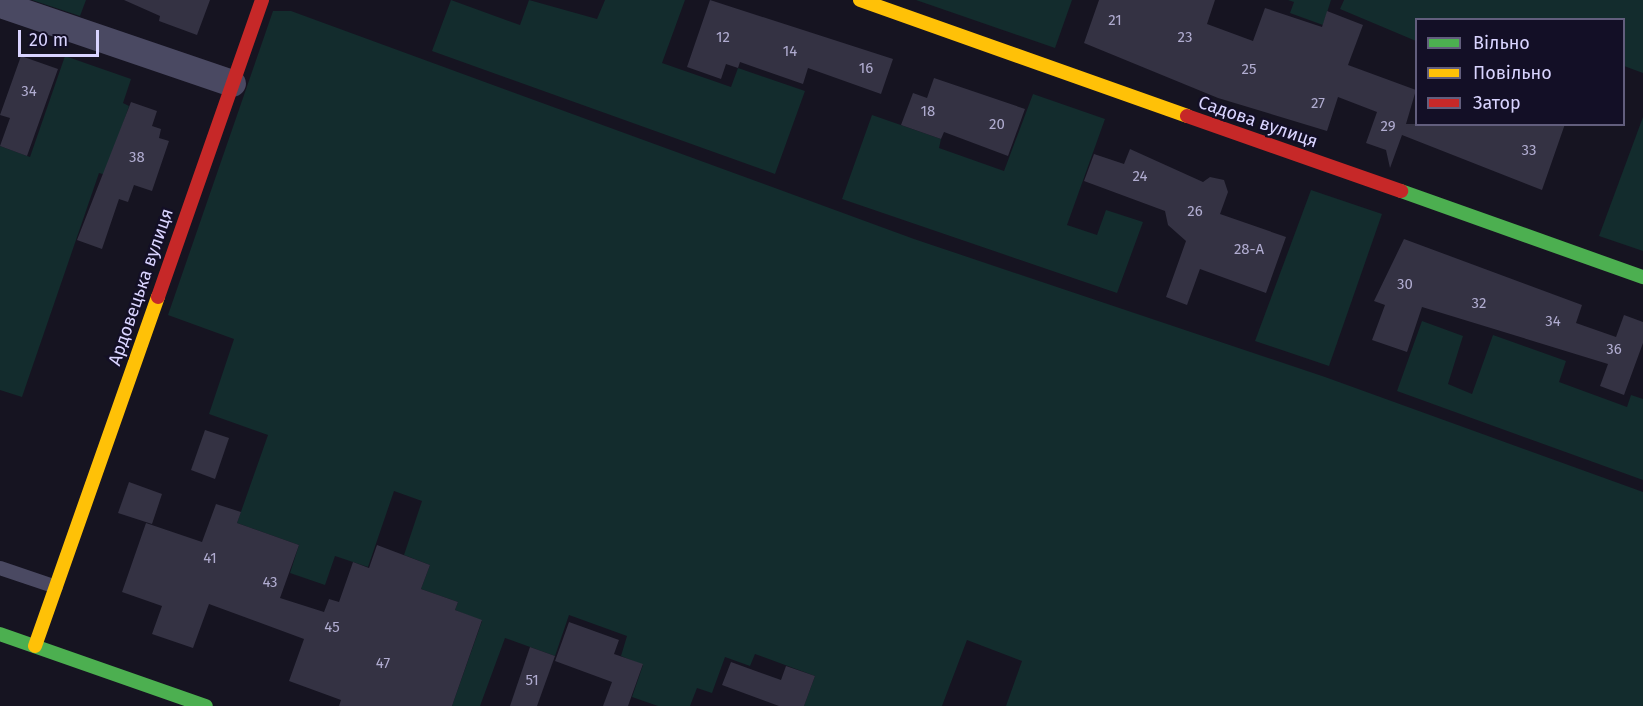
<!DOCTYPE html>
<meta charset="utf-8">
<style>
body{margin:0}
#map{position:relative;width:1643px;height:706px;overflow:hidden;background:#161421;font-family:"Fira Sans",sans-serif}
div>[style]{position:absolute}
.green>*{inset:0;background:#132c2d}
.building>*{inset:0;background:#343243}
.lane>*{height:14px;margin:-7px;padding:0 7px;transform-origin:7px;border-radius:7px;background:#4a4962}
.street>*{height:27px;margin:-13.5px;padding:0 13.5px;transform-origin:13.5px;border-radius:13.5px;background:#4a4962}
.fast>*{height:14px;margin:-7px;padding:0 7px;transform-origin:7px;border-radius:7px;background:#4caf50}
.slow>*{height:14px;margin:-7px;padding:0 7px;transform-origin:7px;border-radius:7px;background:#ffc107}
.jam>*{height:14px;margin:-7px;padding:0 7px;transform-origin:7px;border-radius:7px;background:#c62828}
span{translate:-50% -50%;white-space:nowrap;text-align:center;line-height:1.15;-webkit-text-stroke:4.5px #130f26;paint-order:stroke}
.number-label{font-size:15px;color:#b0acd0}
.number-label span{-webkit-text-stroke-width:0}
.street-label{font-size:18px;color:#d9d4ff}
.legend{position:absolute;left:1415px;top:18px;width:210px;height:108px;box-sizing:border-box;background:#130f26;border:2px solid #625e7d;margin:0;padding:8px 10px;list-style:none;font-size:18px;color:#d9d4ff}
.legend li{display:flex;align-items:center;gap:12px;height:30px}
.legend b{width:30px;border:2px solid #625e7d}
.scale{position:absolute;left:18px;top:30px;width:81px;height:27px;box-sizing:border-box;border:3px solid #d9d4ff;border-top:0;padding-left:8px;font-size:18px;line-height:21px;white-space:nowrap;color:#d9d4ff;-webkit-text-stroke:4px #130f26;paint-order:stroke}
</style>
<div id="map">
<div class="green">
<i style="clip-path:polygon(32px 0,86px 0,80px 16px)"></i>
<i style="clip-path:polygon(451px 0,520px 25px,529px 0,597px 19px,605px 0,685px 0,662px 63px,731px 87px,738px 68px,805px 91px,775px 174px,432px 51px)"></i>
<i style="clip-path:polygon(916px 0,1072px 0,1055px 48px)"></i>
<i style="clip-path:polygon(1288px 0,1331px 0,1323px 25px,1290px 13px,1294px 2px)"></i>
<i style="clip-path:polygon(1344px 0,1643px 0,1643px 73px,1624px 66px,1624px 20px,1416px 20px,1416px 41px,1340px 9px)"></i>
<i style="clip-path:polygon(273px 11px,291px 11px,914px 239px,1325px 377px,1643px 492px,1643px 706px,1006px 706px,1022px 661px,967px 640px,942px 706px,804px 706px,815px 676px,755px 654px,750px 666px,725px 657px,712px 693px,697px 688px,690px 706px,658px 706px,632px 697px,643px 665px,621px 656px,627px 636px,569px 615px,555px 656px,505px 638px,480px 706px,452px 706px,482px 621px,455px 610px,458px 602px,421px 589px,430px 565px,404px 555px,422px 501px,394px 491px,368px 567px,335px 556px,325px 585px,290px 573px,299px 545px,237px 523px,268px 435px,209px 414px,234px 339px,168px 315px)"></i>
<i style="clip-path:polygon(65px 56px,131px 79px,123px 103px,129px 106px,106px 175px,99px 173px,22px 397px,0 390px,0 146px,30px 157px)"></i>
<i style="clip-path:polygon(1033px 94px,1105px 119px,1067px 225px,1097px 235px,1106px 210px,1143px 222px,1117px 293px,842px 199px,872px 115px,941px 139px,939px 148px,1004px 171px)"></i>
<i style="clip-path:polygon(1643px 117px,1643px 251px,1599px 236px)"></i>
<i style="clip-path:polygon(1311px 190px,1382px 214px,1329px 366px,1255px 341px)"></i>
<i style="clip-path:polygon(1422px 321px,1463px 336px,1448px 384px,1472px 394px,1493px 335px,1566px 361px,1559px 382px,1627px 407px,1631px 395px,1643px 399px,1643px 480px,1397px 391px)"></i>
</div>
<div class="building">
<i style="clip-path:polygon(124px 0,210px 0,197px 35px,159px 21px,160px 16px)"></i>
<i style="clip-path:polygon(710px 0,893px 59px,881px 94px,808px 68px,803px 84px,740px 62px,738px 68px,726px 64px,721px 79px,687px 67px)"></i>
<i style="clip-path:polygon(1099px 0,1215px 0,1207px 24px,1253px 41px,1265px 8px,1322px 27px,1327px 11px,1363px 25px,1348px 65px,1416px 90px,1406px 124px,1565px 124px,1542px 190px,1402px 135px,1390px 168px,1386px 150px,1366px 143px,1377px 112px,1338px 97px,1327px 131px,1218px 98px,1084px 43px)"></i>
<i style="clip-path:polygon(21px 56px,58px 69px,27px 156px,0 146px,10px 118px,0 115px)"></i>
<i style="clip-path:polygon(934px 78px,1025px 109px,1008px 156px,944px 132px,941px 139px,901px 125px,913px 93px,927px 98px)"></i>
<i style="clip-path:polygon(131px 102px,157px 111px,152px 126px,161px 129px,159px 138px,169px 141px,152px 191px,134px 185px,128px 202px,119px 199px,102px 249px,77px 240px)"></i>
<i style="clip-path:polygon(1130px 149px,1203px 182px,1210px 177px,1224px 180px,1228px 192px,1220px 214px,1286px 237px,1266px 293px,1200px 269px,1187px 305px,1166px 297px,1186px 241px,1168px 225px,1165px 211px,1084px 181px,1094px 154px,1124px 164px)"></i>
<i style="clip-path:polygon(1404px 239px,1582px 305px,1576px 323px,1616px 337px,1624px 315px,1643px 322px,1643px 343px,1624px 395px,1600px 386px,1608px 364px,1422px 307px,1407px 352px,1372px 340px,1385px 305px,1374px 301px)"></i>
<i style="clip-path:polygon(205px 430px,229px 438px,215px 479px,191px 470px)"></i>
<i style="clip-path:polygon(129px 482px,162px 494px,152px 524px,118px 513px)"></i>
<i style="clip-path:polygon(216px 504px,241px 512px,237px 523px,299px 545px,280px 598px,324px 612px,329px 599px,339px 602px,353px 562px,369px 568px,377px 545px,430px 565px,421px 589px,458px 602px,455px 610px,482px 620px,452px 706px,339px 706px,341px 700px,289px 681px,304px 639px,209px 604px,193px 648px,152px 634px,162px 606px,122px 592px,146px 523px,202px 542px)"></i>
<i style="clip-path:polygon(569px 622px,619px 640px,614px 654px,643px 664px,628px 706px,603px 706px,612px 682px,555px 661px)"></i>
<i style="clip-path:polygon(530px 647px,555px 656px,537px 706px,510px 706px)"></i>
<i style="clip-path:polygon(731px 662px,781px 680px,786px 666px,815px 676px,804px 706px,779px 706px,722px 685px)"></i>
</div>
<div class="lane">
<i style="left:0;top:568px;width:59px;rotate:18.7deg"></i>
</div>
<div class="street">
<i style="left:0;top:4px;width:245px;rotate:18.8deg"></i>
</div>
<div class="fast">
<i style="left:1401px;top:191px;width:257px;rotate:19.6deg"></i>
<i style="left:0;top:634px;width:218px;rotate:19.3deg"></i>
</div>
<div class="slow">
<i style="left:860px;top:0;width:347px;rotate:19.5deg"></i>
<i style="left:35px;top:646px;width:370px;rotate:-70.6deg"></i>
</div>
<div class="jam">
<i style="left:1187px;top:116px;width:227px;rotate:19.3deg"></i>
<i style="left:158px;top:297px;width:315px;rotate:-70.7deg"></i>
</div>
<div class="number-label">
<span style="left:1115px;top:21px">21</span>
<span style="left:723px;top:38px">12</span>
<span style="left:1185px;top:38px">23</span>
<span style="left:790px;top:52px">14</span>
<span style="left:866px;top:69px">16</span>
<span style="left:1249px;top:70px">25</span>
<span style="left:29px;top:92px">34</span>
<span style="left:1318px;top:104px">27</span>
<span style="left:928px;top:112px">18</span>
<span style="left:997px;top:125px">20</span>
<span style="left:1388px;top:127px">29</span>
<span style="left:1529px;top:151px">33</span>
<span style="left:137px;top:158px">38</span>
<span style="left:1140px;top:177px">24</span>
<span style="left:1195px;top:212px">26</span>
<span style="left:1249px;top:250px">28-А</span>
<span style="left:1405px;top:285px">30</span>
<span style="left:1479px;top:304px">32</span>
<span style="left:1553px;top:322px">34</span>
<span style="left:1614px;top:350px">36</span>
<span style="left:210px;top:559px">41</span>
<span style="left:270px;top:583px">43</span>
<span style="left:332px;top:628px">45</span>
<span style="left:383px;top:664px">47</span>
<span style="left:532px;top:681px">51</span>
</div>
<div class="street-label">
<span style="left:1258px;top:122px;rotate:19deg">Садова вулиця</span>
<span style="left:141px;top:287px;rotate:-71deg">Ардовецька вулиця</span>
</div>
<ul class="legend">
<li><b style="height:8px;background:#4caf50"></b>Вільно</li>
<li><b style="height:8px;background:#ffc107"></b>Повільно</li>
<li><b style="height:8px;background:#c62828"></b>Затор</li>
</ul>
<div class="scale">20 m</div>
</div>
